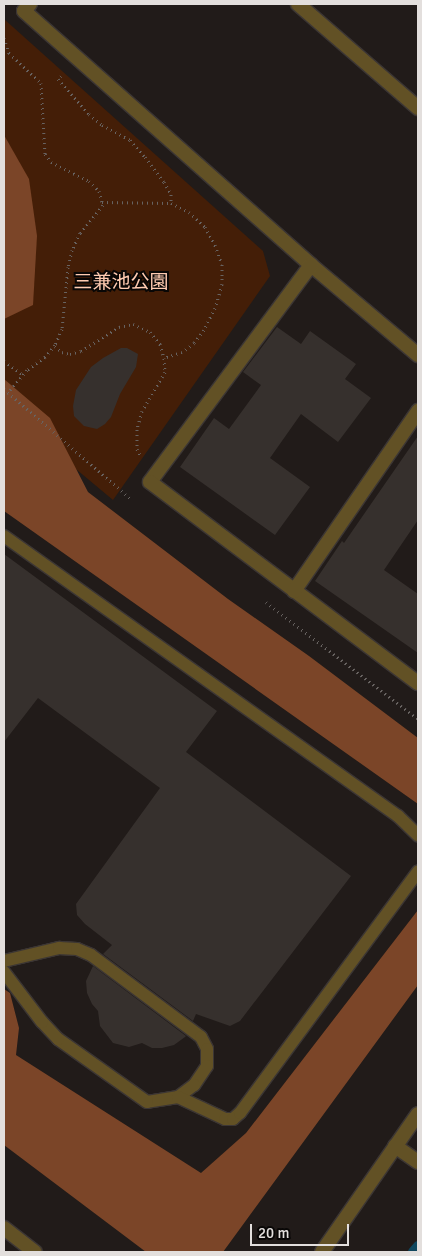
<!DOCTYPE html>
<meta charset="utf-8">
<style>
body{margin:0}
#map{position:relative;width:422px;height:1256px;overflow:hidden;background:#211b19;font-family:Signika,"Noto Sans JP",sans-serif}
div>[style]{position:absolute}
.green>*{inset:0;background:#441e07}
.forest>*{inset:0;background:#7b4528}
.stream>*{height:10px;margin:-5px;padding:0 5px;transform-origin:5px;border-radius:5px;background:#10475e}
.building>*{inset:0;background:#36302d}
.path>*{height:3px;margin-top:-1.5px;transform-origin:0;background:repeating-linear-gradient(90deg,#686361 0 1px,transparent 0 5px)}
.roads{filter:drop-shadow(1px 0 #3c3634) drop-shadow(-1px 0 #3c3634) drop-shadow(0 1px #3c3634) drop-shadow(0 -1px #3c3634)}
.service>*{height:12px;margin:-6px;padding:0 6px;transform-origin:6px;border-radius:6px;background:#625125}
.minor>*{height:14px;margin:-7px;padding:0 7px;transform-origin:7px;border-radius:7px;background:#625125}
.tertiary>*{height:14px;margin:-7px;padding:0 7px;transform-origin:7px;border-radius:7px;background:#625125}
span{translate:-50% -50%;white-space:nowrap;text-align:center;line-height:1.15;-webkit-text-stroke:4px #090706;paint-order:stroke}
.park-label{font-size:19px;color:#ffcbb1}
.frame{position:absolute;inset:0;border:5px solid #e3dfdd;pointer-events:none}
.scale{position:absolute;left:250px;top:1224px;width:99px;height:22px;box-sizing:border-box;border:2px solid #e3dfdd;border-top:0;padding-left:6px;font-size:15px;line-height:18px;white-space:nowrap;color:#e3dfdd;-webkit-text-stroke:4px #090706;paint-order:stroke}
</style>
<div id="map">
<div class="green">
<i style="clip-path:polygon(4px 19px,263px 251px,270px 276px,113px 500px,4px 409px)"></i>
</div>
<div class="forest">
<i style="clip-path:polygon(4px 135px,29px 179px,37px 236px,33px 305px,4px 319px)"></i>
<i style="clip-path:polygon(4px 379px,50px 418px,88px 492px,228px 599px,309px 656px,418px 738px,418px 804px,4px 511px)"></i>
<i style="clip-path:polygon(418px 910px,418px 985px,223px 1252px,146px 1252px,4px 1145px,4px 989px,10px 993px,19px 1028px,16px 1055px,201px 1173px,246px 1133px)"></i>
</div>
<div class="stream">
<i style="left:413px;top:1252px;width:8px;rotate:-50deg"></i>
</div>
<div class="building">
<i style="clip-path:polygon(277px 327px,301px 344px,310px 331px,356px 364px,345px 379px,371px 398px,338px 442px,301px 414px,270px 458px,310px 487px,275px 535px,180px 467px,214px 418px,229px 429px,261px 385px,243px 372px)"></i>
<i style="clip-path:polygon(121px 348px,127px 348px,138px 354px,136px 367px,120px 394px,111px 417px,105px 424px,97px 429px,84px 426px,74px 416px,73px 406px,76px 390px,91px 367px,103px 358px)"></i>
<i style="clip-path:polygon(418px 436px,418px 520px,384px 570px,418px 594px,418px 653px,315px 581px,342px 541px,344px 543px)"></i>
<i style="clip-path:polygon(4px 554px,217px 711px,186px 752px,351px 876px,240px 1021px,230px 1026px,196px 1014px,193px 1021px,103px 954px,112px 945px,85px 924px,77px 915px,76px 904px,160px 788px,38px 698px,4px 742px)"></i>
<i style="clip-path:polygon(93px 966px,186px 1036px,185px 1037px,174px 1045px,162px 1048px,152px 1048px,142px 1043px,129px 1047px,113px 1043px,100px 1026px,98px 1011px,92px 1004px,87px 993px,86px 981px)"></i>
</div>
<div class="path">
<i style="left:4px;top:38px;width:16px;rotate:72deg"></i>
<i style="left:9px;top:53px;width:44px;rotate:43.2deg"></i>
<i style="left:41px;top:83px;width:71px;rotate:86.8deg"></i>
<i style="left:45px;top:154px;width:10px;rotate:53deg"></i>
<i style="left:51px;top:162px;width:42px;rotate:26.6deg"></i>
<i style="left:89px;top:181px;width:14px;rotate:45deg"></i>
<i style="left:99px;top:191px;width:15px;rotate:74deg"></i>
<i style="left:103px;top:205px;width:36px;rotate:129deg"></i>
<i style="left:80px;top:233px;width:19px;rotate:115deg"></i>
<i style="left:72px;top:250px;width:17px;rotate:103deg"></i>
<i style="left:68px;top:267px;width:62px;rotate:95.5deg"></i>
<i style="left:62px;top:329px;width:17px;rotate:114deg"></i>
<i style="left:55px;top:345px;width:16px;rotate:130deg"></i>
<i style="left:45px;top:357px;width:22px;rotate:144deg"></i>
<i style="left:27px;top:370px;width:30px;rotate:130deg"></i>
<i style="left:61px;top:76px;width:4px;rotate:135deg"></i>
<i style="left:58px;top:79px;width:47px;rotate:48.5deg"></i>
<i style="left:89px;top:114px;width:17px;rotate:40deg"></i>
<i style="left:102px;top:125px;width:32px;rotate:28deg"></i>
<i style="left:130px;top:140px;width:23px;rotate:49deg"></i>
<i style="left:145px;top:157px;width:31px;rotate:53deg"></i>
<i style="left:164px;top:182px;width:14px;rotate:60deg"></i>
<i style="left:171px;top:194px;width:9px;rotate:90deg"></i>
<i style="left:171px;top:203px;width:20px;rotate:27deg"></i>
<i style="left:189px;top:212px;width:22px;rotate:43deg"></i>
<i style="left:205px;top:227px;width:21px;rotate:61deg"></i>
<i style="left:215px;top:245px;width:20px;rotate:70deg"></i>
<i style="left:222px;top:264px;width:20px;rotate:90deg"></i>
<i style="left:222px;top:284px;width:25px;rotate:106deg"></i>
<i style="left:215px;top:308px;width:25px;rotate:117deg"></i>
<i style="left:204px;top:330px;width:16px;rotate:128deg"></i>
<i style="left:194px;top:343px;width:15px;rotate:143deg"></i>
<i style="left:182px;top:352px;width:19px;rotate:162deg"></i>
<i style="left:164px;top:358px;width:14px;rotate:86deg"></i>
<i style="left:165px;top:372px;width:45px;rotate:120.5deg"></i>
<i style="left:142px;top:411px;width:19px;rotate:106deg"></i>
<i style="left:137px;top:429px;width:20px;rotate:90deg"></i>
<i style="left:137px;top:449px;width:7px;rotate:63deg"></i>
<i style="left:102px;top:202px;width:69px;rotate:0.8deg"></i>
<i style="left:55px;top:346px;width:9px;rotate:41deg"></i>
<i style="left:62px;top:352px;width:8px;rotate:14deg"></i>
<i style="left:70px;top:354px;width:11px;rotate:-15deg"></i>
<i style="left:81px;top:351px;width:45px;rotate:-32.3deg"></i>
<i style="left:119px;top:327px;width:14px;rotate:-12deg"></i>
<i style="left:133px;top:324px;width:19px;rotate:25deg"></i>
<i style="left:150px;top:332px;width:16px;rotate:50deg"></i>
<i style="left:160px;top:344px;width:15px;rotate:74deg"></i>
<i style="left:4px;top:361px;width:24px;rotate:36deg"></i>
<i style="left:4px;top:389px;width:167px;rotate:40.9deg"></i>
<i style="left:266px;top:602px;width:192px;rotate:37.6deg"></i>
</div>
<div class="roads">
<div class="service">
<i style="left:4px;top:536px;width:483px;rotate:35.4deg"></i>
<i style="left:398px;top:816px;width:28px;rotate:44deg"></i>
<i style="left:4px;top:961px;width:57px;rotate:-13.3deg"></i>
<i style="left:59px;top:948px;width:18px;rotate:3deg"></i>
<i style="left:77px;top:949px;width:15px;rotate:23deg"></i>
<i style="left:91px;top:955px;width:137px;rotate:36.7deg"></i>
<i style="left:201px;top:1037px;width:13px;rotate:63deg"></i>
<i style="left:207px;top:1049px;width:17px;rotate:90deg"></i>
<i style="left:207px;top:1066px;width:23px;rotate:124deg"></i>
<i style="left:194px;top:1085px;width:20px;rotate:143deg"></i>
<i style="left:178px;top:1097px;width:31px;rotate:171deg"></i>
<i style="left:147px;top:1102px;width:109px;rotate:-144.7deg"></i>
<i style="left:58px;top:1039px;width:23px;rotate:-133deg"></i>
<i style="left:42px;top:1022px;width:63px;rotate:-127.2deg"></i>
<i style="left:178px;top:1097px;width:52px;rotate:25.1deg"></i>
<i style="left:225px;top:1119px;width:8px"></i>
<i style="left:233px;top:1119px;width:9px;rotate:-41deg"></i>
<i style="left:240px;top:1113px;width:300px;rotate:-53.6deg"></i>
</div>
<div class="minor">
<i style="left:30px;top:4px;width:9px;rotate:131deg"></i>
<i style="left:24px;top:11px;width:383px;rotate:41.5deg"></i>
<i style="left:311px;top:265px;width:140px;rotate:40.1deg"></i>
<i style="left:298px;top:4px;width:159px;rotate:40.9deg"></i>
<i style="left:311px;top:265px;width:270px;rotate:126.6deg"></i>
<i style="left:150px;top:482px;width:335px;rotate:36.9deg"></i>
<i style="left:294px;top:591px;width:219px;rotate:-55.4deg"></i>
<i style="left:395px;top:1146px;width:28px;rotate:35deg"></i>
<i style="left:4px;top:1228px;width:39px;rotate:38deg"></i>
</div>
<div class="tertiary">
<i style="left:322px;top:1252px;width:168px;rotate:-55.2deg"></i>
</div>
</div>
<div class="park-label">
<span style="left:121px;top:283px">三兼池公園</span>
</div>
<div class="frame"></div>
<div class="scale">20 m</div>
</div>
